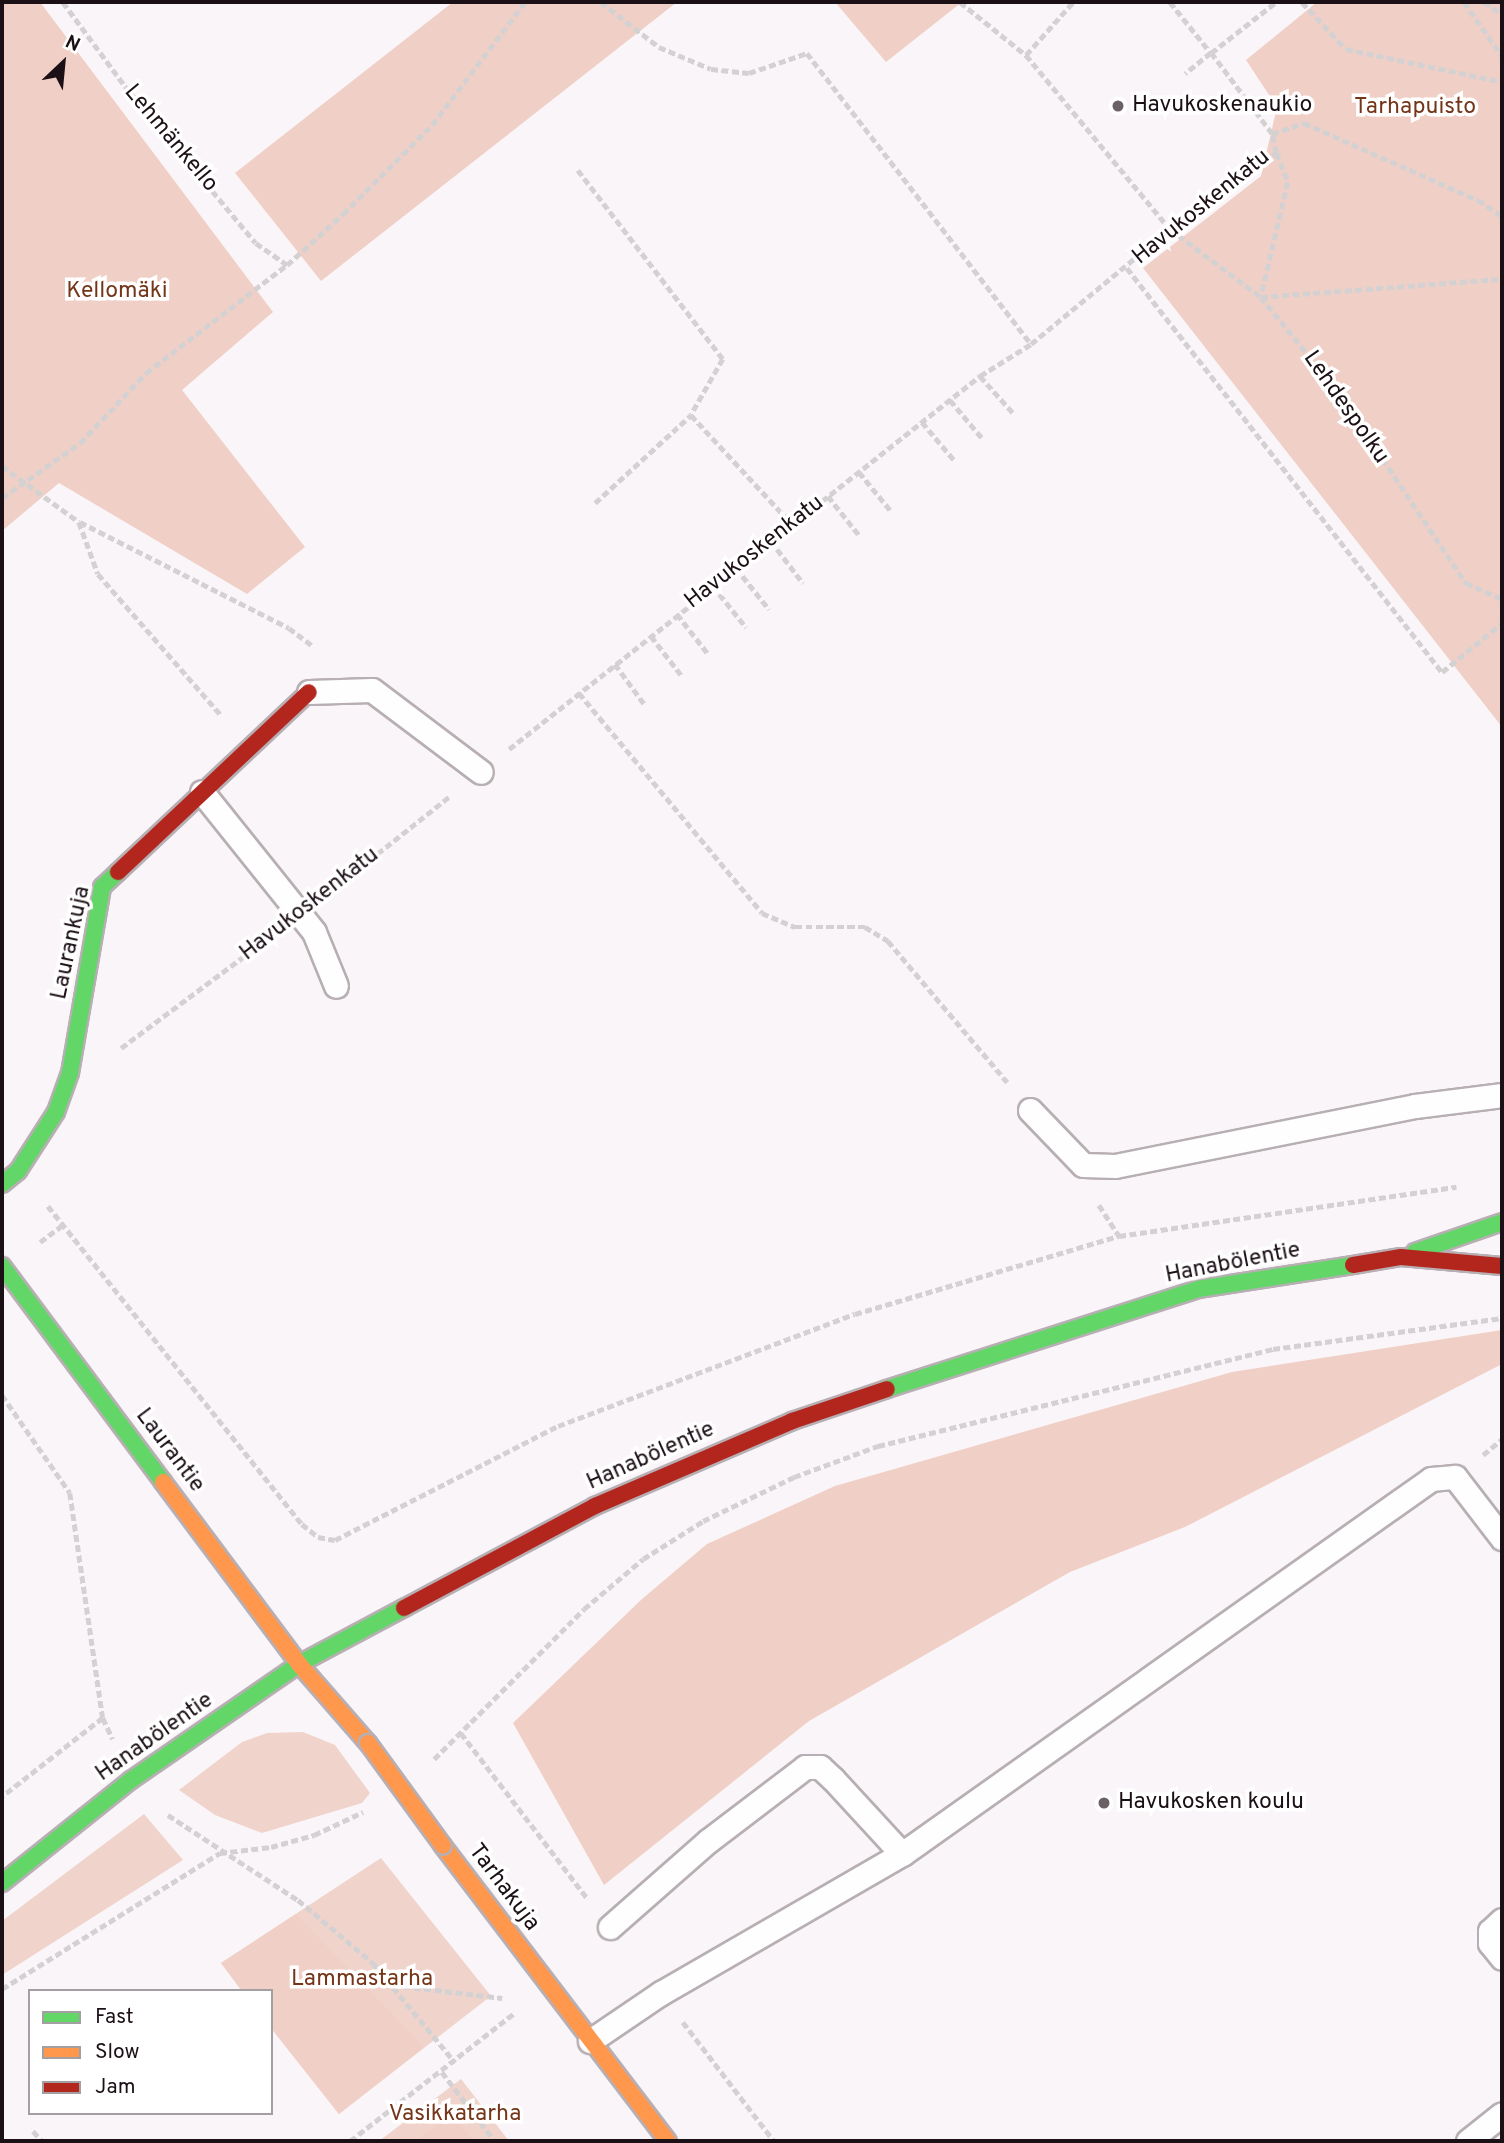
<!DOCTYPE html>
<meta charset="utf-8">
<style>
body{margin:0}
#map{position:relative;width:1504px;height:2143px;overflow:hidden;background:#faf5f8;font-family:Overpass,sans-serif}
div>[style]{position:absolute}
.green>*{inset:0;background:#f0d4cb}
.forest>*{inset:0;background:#f0d0c6}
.path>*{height:4.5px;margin-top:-2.25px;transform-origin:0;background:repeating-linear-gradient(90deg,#d4d1d3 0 7px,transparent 0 10.5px)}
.roads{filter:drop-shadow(2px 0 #b7afb3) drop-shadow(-2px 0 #b7afb3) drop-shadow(0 2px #b7afb3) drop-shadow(0 -2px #b7afb3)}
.lane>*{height:23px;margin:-11.5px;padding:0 11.5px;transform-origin:11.5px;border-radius:11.5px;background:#fefefe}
.fast>*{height:16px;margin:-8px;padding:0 8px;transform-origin:8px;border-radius:8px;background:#63d668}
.slow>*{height:16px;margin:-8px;padding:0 8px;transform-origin:8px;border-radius:8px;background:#ff974d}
.jam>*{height:16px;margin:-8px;padding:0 8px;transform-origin:8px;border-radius:8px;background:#b3261e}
.bridges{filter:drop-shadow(2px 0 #b7afb3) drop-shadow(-2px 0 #b7afb3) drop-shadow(0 2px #b7afb3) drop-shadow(0 -2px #b7afb3)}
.slow-bridge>*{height:16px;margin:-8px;padding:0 8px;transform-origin:8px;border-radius:8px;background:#ff974d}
.dots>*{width:19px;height:19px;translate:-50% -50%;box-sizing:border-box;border:4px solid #fff;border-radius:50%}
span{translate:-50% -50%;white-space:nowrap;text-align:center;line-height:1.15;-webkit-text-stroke:7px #fff;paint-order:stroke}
.poi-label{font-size:23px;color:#1c1017}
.left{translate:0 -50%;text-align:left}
.park-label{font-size:23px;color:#753519}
.street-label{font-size:23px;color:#1c1017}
.frame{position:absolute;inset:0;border:4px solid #1c1017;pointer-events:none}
.legend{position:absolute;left:28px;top:1989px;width:245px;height:126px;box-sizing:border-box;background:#fff;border:2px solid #a49fa2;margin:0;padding:9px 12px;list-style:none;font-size:21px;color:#1c1017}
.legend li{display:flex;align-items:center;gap:14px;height:35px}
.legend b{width:35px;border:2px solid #a49fa2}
.north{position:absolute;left:28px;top:28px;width:70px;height:70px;-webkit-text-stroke:5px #fff;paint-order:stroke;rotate:26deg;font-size:19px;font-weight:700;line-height:28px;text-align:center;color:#1c1017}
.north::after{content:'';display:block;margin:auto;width:24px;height:32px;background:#1c1017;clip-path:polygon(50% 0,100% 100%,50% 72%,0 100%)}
</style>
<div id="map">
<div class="green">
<i style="clip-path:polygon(303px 1732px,335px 1745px,370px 1793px,362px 1803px,262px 1833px,215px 1815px,179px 1790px,242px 1742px,267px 1733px)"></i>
<i style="clip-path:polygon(144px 1814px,183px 1860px,2px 1975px,2px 1921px)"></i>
<i style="clip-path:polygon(381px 1858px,491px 1996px,339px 2114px,271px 2028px,271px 1991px,242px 1991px,221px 1963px)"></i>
<i style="clip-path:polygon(461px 2079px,509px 2141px,379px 2141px)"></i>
</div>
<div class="forest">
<i style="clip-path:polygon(2px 2px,40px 2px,273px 312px,182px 390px,305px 547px,247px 594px,59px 483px,2px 531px)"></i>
<i style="clip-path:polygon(453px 2px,677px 2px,321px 281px,235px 173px)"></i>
<i style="clip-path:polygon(835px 2px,962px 2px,886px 62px)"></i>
<i style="clip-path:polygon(1317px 2px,1502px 2px,1502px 727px,1143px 268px,1261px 176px,1277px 107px,1246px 60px)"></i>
<i style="clip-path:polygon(1502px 1330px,1502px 1364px,1185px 1527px,1070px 1572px,809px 1721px,604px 1885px,513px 1723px,642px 1599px,707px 1544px,835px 1486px,1232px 1372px)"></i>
<i style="clip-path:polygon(296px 1914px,424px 2047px,339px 2114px,271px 2028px,271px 1991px,242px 1991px,221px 1963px)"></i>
<i style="clip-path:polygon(452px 2113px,474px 2141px,416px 2141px)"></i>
</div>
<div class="path">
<i style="left:63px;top:2px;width:104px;rotate:53.6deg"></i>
<i style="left:125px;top:86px;width:204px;rotate:50.2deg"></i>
<i style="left:256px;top:243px;width:38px;rotate:35deg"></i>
<i style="left:601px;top:2px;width:73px;rotate:37.8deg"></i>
<i style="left:659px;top:47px;width:56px;rotate:22.9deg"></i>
<i style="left:711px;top:69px;width:38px;rotate:6deg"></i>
<i style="left:749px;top:73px;width:61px;rotate:-19deg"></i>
<i style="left:807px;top:53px;width:367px;rotate:52.4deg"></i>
<i style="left:960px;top:2px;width:85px;rotate:38.8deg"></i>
<i style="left:1026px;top:55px;width:226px;rotate:50.4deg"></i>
<i style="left:1170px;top:229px;width:114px;rotate:36.8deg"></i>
<i style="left:1261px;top:297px;width:119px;rotate:50.8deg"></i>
<i style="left:1336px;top:389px;width:234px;rotate:56.2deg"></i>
<i style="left:1466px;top:583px;width:39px;rotate:24deg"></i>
<i style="left:1170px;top:2px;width:65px;rotate:51.2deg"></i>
<i style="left:1211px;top:53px;width:33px;rotate:141deg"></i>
<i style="left:1302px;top:2px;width:64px;rotate:46.9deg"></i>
<i style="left:1346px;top:49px;width:159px;rotate:11.9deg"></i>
<i style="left:1464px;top:2px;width:66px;rotate:54.9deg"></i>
<i style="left:1484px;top:2px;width:22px;rotate:34deg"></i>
<i style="left:1026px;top:55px;width:71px;rotate:-48.4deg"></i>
<i style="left:1272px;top:134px;width:34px;rotate:-19deg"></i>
<i style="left:1304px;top:123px;width:190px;rotate:23.9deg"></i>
<i style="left:1478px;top:200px;width:29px;rotate:34deg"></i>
<i style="left:1277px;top:153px;width:31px;rotate:69deg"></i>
<i style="left:1288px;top:182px;width:118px;rotate:103.2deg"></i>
<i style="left:1261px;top:297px;width:242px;rotate:-4.3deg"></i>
<i style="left:578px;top:170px;width:238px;rotate:52.5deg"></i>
<i style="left:723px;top:359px;width:64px;rotate:119.7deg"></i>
<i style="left:691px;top:415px;width:149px;rotate:47.2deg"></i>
<i style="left:1127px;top:268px;width:512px;rotate:52.06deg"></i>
<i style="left:1442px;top:672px;width:77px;rotate:-39.2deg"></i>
<i style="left:980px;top:376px;width:52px;rotate:48.1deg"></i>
<i style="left:950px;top:400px;width:51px;rotate:49.8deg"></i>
<i style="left:922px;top:422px;width:51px;rotate:49.8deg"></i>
<i style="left:2px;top:466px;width:95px;rotate:36deg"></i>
<i style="left:79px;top:522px;width:55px;rotate:69.9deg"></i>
<i style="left:98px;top:574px;width:187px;rotate:48.9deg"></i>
<i style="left:859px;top:472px;width:50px;rotate:50.6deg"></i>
<i style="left:828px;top:496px;width:50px;rotate:51.5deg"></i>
<i style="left:2px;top:498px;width:95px;rotate:-35.2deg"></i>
<i style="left:80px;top:443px;width:96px;rotate:-46.7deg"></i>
<i style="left:146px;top:373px;width:178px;rotate:-37.5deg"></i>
<i style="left:287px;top:265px;width:76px;rotate:-42.3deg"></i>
<i style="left:343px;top:214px;width:126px;rotate:-45deg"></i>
<i style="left:432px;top:125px;width:154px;rotate:-52.9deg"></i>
<i style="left:595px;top:503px;width:130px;rotate:-42.5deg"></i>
<i style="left:80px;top:522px;width:234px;rotate:26.9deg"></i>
<i style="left:289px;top:628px;width:30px;rotate:37deg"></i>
<i style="left:771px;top:541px;width:53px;rotate:52.7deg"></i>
<i style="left:736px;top:568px;width:53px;rotate:51.2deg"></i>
<i style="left:713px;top:586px;width:53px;rotate:51.2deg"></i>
<i style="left:677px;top:614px;width:52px;rotate:52deg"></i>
<i style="left:651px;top:636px;width:51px;rotate:52.2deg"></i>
<i style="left:615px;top:664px;width:51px;rotate:53.8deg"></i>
<i style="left:579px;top:693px;width:286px;rotate:50.2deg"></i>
<i style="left:762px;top:913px;width:36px;rotate:23deg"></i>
<i style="left:795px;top:927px;width:70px"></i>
<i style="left:865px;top:927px;width:27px;rotate:31deg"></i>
<i style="left:888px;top:941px;width:185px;rotate:49.8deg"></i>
<i style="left:509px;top:749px;width:601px;rotate:-38.38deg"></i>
<i style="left:980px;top:376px;width:60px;rotate:-32.1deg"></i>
<i style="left:1031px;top:344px;width:180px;rotate:-39.6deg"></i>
<i style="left:1170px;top:229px;width:130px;rotate:-35.6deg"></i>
<i style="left:1276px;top:153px;width:19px;rotate:-102deg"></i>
<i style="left:1272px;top:134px;width:101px;rotate:-127deg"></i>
<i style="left:1211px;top:53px;width:83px;rotate:-38.1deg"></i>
<i style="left:328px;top:893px;width:156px;rotate:-38.5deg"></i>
<i style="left:121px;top:1048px;width:187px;rotate:-36.7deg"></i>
<i style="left:1099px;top:1205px;width:37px;rotate:57deg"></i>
<i style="left:48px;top:1206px;width:407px;rotate:51.4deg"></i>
<i style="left:302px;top:1524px;width:21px;rotate:39deg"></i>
<i style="left:318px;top:1537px;width:17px;rotate:10deg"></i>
<i style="left:335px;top:1540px;width:250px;rotate:-27.1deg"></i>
<i style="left:558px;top:1426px;width:317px;rotate:-20.7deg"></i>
<i style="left:855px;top:1314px;width:275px;rotate:-16.5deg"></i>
<i style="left:1119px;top:1236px;width:341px;rotate:-8.3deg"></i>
<i style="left:40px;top:1242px;width:30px;rotate:-37deg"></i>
<i style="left:2px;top:1395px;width:119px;rotate:55.2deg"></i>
<i style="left:70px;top:1493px;width:227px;rotate:81.7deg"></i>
<i style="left:103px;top:1718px;width:128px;rotate:142deg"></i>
<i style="left:1483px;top:1455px;width:25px;rotate:-40deg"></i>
<i style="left:103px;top:1718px;width:23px;rotate:65deg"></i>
<i style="left:461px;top:1733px;width:209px;rotate:52.6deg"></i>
<i style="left:434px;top:1759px;width:212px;rotate:-45deg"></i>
<i style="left:584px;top:1609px;width:77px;rotate:-40.3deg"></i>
<i style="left:643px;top:1559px;width:71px;rotate:-32.3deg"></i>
<i style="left:703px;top:1521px;width:101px;rotate:-25.8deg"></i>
<i style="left:794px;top:1477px;width:90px;rotate:-20.3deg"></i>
<i style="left:878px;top:1446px;width:407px;rotate:-13.8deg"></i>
<i style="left:1273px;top:1349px;width:231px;rotate:-7.7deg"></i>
<i style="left:168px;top:1815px;width:155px;rotate:33.2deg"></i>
<i style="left:298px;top:1900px;width:98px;rotate:40deg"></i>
<i style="left:373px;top:1963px;width:129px;rotate:50.4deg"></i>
<i style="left:393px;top:1985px;width:110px;rotate:6.8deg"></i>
<i style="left:2px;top:1989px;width:257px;rotate:-32deg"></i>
<i style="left:220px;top:1853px;width:51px;rotate:-6.7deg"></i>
<i style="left:271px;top:1847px;width:45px;rotate:-15.6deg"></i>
<i style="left:314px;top:1835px;width:54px;rotate:-25.1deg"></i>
<i style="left:683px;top:2022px;width:150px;rotate:52.6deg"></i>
<i style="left:442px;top:2072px;width:87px;rotate:52.5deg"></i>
<i style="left:33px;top:2131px;width:13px;rotate:48deg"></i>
<i style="left:350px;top:2141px;width:207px;rotate:-37.9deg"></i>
</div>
<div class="roads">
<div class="lane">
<i style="left:309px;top:692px;width:63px;rotate:-1.8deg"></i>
<i style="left:372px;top:690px;width:136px;rotate:37deg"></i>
<i style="left:202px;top:792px;width:179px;rotate:51.3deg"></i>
<i style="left:314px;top:932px;width:58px;rotate:67.8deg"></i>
<i style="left:1030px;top:1110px;width:76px;rotate:46.1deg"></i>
<i style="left:1083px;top:1165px;width:32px;rotate:2deg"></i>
<i style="left:1115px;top:1166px;width:306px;rotate:-11.3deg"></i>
<i style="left:1415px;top:1106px;width:88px;rotate:-7.2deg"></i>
<i style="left:1502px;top:1920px;width:16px;rotate:137deg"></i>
<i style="left:1490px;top:1931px;width:12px;rotate:90deg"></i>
<i style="left:1490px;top:1943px;width:19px;rotate:51deg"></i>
<i style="left:610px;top:1927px;width:130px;rotate:-41.3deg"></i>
<i style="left:708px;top:1841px;width:122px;rotate:-37.3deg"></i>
<i style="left:805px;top:1767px;width:15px"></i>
<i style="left:820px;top:1767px;width:18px;rotate:43deg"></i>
<i style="left:833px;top:1779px;width:102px;rotate:47.4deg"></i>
<i style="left:590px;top:2041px;width:86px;rotate:-34.1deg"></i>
<i style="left:661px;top:1993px;width:278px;rotate:-30deg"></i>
<i style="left:902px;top:1854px;width:648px;rotate:-35.33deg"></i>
<i style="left:1431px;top:1479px;width:24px;rotate:-5deg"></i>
<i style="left:1455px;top:1477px;width:77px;rotate:52.4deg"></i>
<i style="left:1468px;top:2141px;width:43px;rotate:-38.5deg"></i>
</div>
<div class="fast">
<i style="left:2px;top:1184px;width:21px;rotate:-39deg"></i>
<i style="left:18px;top:1171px;width:70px;rotate:-57.2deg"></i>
<i style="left:56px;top:1112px;width:41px;rotate:-70.3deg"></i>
<i style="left:70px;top:1073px;width:189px;rotate:-80.2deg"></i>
<i style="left:102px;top:887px;width:22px;rotate:-43deg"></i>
<i style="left:1415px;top:1252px;width:92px;rotate:-19deg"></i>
<i style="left:2px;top:1266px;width:269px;rotate:53.3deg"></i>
<i style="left:887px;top:1389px;width:327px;rotate:-17.8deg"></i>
<i style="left:1198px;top:1289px;width:157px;rotate:-8.8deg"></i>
<i style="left:2px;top:1883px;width:165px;rotate:-38.6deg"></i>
<i style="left:131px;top:1780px;width:204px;rotate:-34.6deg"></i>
<i style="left:299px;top:1664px;width:119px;rotate:-28.1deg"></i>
</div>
<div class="slow">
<i style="left:163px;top:1482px;width:227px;rotate:53.2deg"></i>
<i style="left:299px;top:1664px;width:105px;rotate:48.9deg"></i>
<i style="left:443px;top:1846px;width:371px;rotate:52.7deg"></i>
</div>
<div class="jam">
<i style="left:118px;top:872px;width:262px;rotate:-43.3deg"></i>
<i style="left:1353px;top:1265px;width:49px;rotate:-9.5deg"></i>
<i style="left:1401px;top:1257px;width:101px;rotate:5.1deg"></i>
<i style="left:404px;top:1608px;width:217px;rotate:-28.1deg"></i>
<i style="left:595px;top:1506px;width:215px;rotate:-23.3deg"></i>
<i style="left:792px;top:1421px;width:100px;rotate:-18.6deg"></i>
</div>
</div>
<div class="bridges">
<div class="slow-bridge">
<i style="left:368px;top:1743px;width:127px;rotate:53.9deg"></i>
</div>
</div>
<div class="dots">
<i style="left:1118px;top:106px;background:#6a6066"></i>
<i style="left:1104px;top:1803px;background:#6a6066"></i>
</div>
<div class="poi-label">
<span class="left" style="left:1132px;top:106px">Havukoskenaukio</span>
<span class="left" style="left:1118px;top:1803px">Havukosken koulu</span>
</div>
<div class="park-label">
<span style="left:1415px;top:108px">Tarhapuisto</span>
<span style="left:117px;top:292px">Kellomäki</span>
<span style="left:362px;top:1980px">Lammastarha</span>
<span style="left:455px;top:2115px">Vasikkatarha</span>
</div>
<div class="street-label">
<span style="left:170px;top:139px;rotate:50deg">Lehmänkello</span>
<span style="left:1202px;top:208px;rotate:-39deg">Havukoskenkatu</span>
<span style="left:1345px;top:408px;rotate:55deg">Lehdespolku</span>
<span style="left:755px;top:553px;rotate:-38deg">Havukoskenkatu</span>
<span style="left:310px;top:905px;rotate:-38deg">Havukoskenkatu</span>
<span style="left:72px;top:943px;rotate:-78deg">Laurankuja</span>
<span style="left:1233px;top:1264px;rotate:-11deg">Hanabölentie</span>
<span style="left:169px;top:1451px;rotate:53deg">Laurantie</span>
<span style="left:651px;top:1457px;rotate:-24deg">Hanabölentie</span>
<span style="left:155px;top:1738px;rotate:-35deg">Hanabölentie</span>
<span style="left:503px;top:1888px;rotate:53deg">Tarhakuja</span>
</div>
<div class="frame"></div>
<ul class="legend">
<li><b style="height:9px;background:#63d668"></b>Fast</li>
<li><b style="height:9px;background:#ff974d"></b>Slow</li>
<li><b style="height:9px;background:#b3261e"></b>Jam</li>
</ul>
<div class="north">N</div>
</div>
